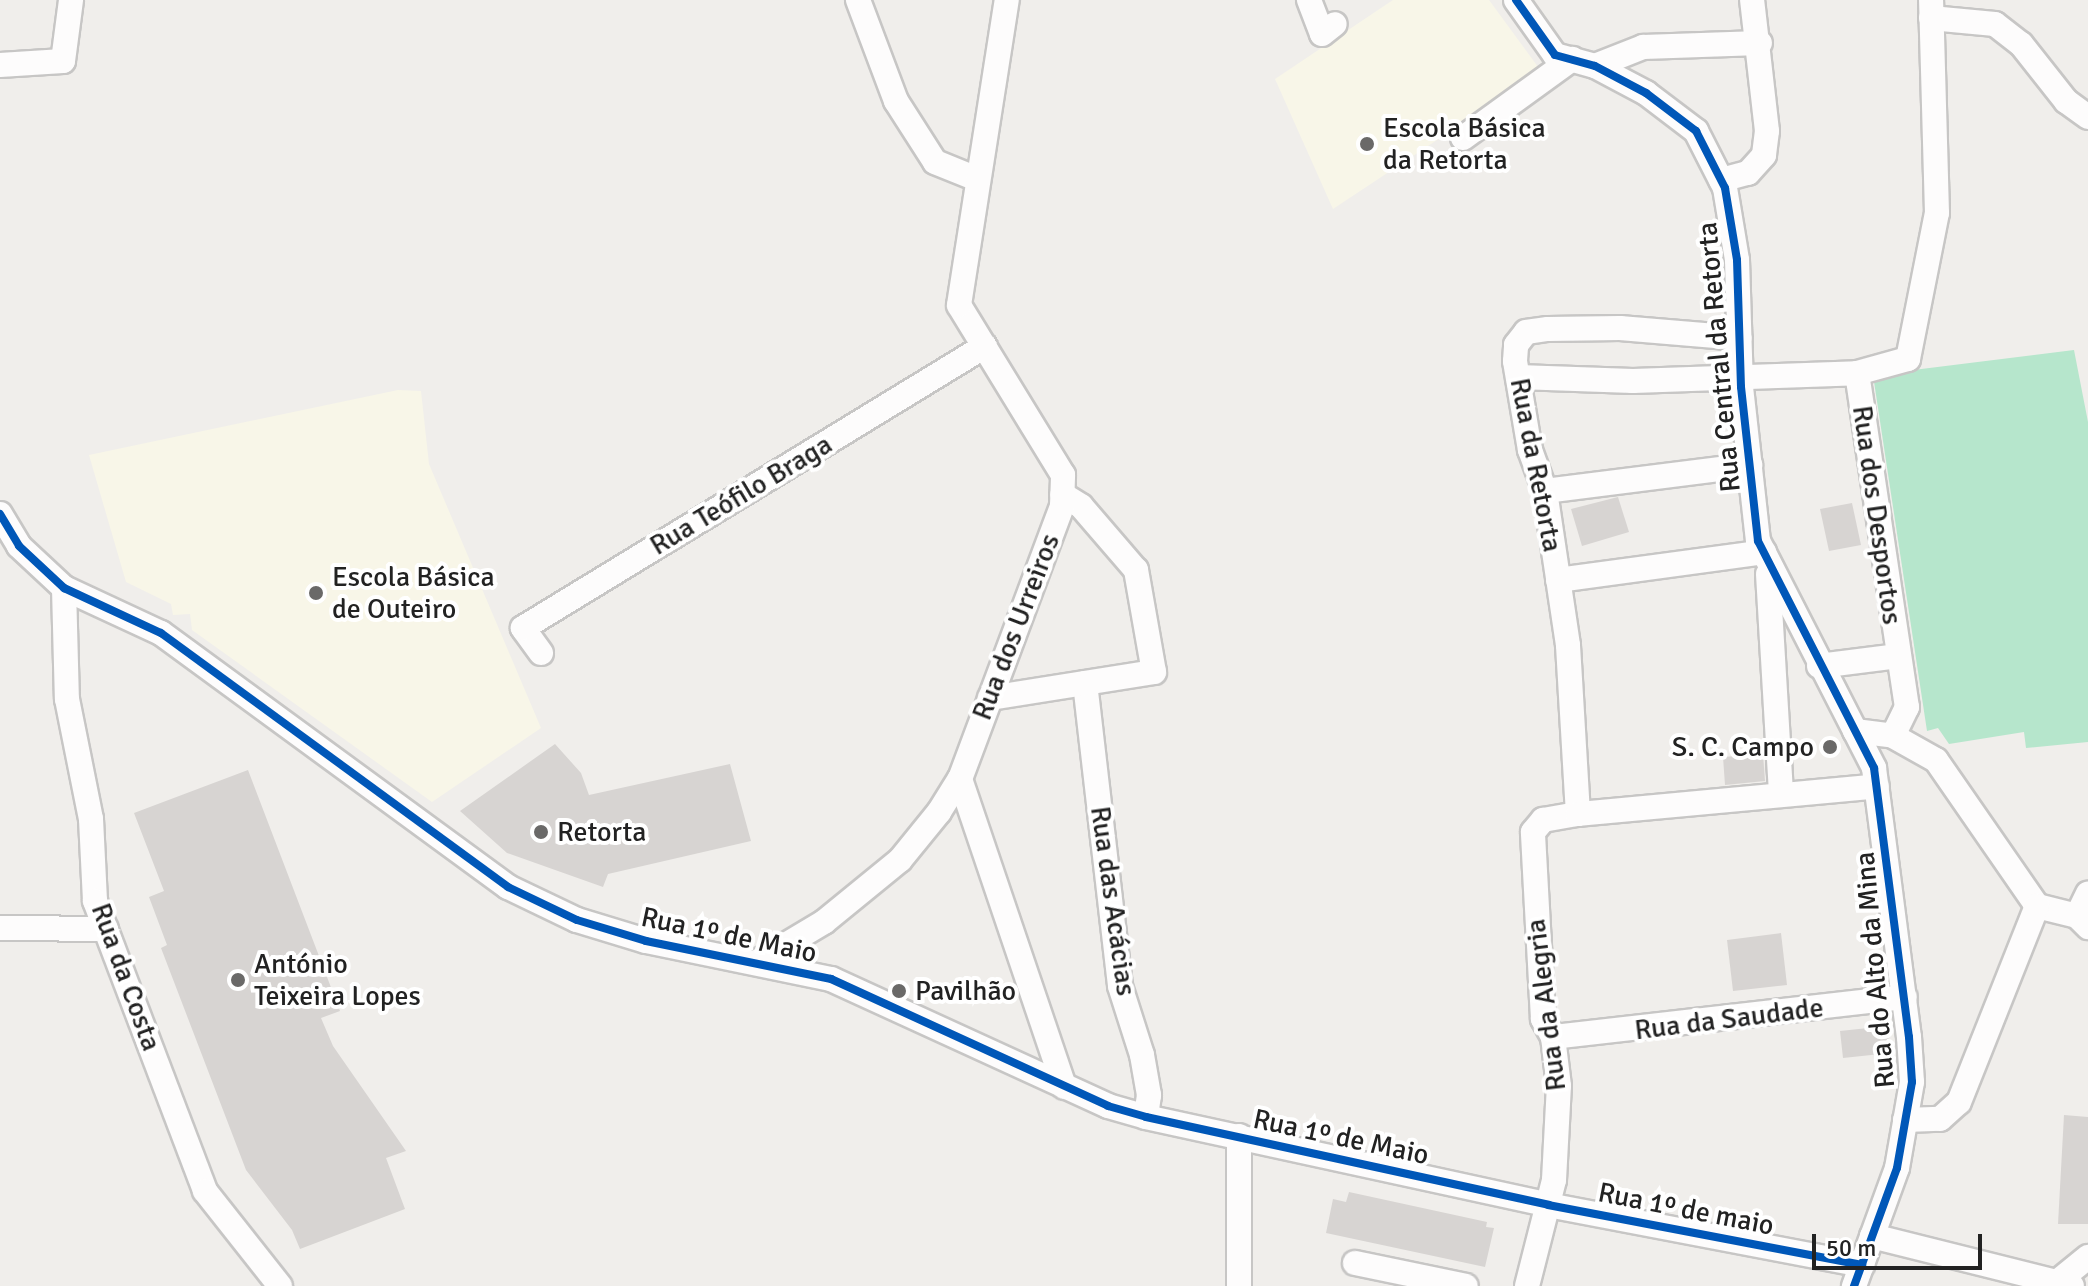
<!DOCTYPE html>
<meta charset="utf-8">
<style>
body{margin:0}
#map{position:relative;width:2088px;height:1286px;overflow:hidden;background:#f0eeeb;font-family:Signika,sans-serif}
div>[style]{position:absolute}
.education>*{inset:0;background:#f8f6e8}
.pitch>*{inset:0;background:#b6e6cc}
.building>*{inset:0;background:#d7d4d2}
.roads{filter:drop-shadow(2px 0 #c7c6c5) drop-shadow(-2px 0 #c7c6c5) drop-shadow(0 2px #c7c6c5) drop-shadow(0 -2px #c7c6c5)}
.minor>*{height:24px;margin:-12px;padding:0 12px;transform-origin:12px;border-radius:12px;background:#fdfcfc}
.cycleway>*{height:8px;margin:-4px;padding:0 4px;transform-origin:4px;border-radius:4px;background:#0057b8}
.dots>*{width:22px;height:22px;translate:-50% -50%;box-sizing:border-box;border:4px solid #fff;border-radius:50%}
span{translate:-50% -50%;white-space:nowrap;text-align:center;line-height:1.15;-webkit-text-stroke:8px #fff;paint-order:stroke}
.poi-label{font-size:28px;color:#222}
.left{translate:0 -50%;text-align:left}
.right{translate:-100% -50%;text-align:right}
.street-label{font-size:28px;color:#222}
.scale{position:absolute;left:1812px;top:1234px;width:170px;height:36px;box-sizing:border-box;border:4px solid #222;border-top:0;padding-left:10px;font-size:24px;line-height:28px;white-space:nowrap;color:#222;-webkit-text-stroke:6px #fff;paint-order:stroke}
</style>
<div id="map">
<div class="education">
<i style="clip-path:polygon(1393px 0,1489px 0,1541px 71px,1333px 209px,1275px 79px)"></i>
<i style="clip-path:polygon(398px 390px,421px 391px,429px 464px,541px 728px,432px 802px,192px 630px,190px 614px,173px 615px,171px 604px,126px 582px,89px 455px)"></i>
</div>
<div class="pitch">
<i style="clip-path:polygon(2074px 350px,2088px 422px,2088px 742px,2026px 748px,2024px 732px,1949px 744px,1938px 728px,1927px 731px,1873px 375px)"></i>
</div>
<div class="building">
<i style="clip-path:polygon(1618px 497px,1629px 532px,1582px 546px,1571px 509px)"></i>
<i style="clip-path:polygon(1852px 503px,1861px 545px,1829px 551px,1820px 509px)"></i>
<i style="clip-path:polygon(555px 744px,581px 773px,589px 795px,730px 764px,751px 841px,608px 874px,603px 887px,507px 853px,460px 811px)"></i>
<i style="clip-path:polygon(1763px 754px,1765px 781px,1725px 785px,1723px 757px)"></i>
<i style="clip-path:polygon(248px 770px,340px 1011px,321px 1018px,333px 1046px,406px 1151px,386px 1158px,405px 1209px,300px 1249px,292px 1230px,246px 1170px,161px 948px,167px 945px,149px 897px,164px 891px,134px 813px)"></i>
<i style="clip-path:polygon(1781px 933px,1787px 985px,1733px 991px,1727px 940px)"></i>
<i style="clip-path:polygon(1887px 1026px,1890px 1053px,1843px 1058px,1840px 1031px)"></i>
<i style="clip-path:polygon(2064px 1115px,2088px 1117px,2088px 1224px,2058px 1224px)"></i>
<i style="clip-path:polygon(1349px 1192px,1487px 1222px,1486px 1227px,1494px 1228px,1485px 1267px,1326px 1233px,1333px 1199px,1346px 1202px)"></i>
</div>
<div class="roads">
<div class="minor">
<i style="left:858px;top:0;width:108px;rotate:69.4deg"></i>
<i style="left:896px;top:101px;width:72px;rotate:57.4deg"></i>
<i style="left:935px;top:162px;width:45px;rotate:22deg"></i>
<i style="left:1309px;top:0;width:36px;rotate:69deg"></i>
<i style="left:1322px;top:34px;width:16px;rotate:-38deg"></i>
<i style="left:1516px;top:0;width:67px;rotate:54.7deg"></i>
<i style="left:1555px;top:55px;width:41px;rotate:15.4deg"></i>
<i style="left:1595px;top:66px;width:58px;rotate:27.9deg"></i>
<i style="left:1646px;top:93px;width:63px;rotate:37.2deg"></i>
<i style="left:1696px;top:131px;width:64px;rotate:63deg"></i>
<i style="left:1725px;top:188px;width:73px;rotate:80.5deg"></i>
<i style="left:1737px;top:260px;width:127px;rotate:88.2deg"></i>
<i style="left:1741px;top:387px;width:155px;rotate:83.7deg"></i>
<i style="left:1758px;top:541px;width:255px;rotate:62.9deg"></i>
<i style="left:1874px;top:768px;width:271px;rotate:82.6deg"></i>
<i style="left:1909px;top:1037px;width:45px;rotate:86.2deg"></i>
<i style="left:1912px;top:1082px;width:87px;rotate:99.9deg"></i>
<i style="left:1897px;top:1168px;width:126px;rotate:110deg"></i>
<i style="left:1931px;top:18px;width:64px;rotate:5.4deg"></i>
<i style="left:1995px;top:24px;width:33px;rotate:38deg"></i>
<i style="left:2021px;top:44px;width:73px;rotate:51.7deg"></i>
<i style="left:2066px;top:101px;width:27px;rotate:36deg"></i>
<i style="left:0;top:65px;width:63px;rotate:-3.6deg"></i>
<i style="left:63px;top:61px;width:62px;rotate:-82.5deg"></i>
<i style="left:1595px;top:66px;width:52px;rotate:-21.6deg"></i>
<i style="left:1643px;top:47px;width:117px;rotate:-2deg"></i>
<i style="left:1463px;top:138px;width:135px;rotate:-35.9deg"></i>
<i style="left:1721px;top:180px;width:28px;rotate:-15deg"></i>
<i style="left:1748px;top:173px;width:24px;rotate:-48deg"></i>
<i style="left:1764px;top:155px;width:24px;rotate:-83deg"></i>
<i style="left:1767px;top:131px;width:132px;rotate:-96.5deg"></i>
<i style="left:1857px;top:373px;width:338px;rotate:81.5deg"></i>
<i style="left:1907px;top:707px;width:32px;rotate:116deg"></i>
<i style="left:1518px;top:377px;width:115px;rotate:2deg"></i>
<i style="left:1633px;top:381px;width:224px;rotate:-2deg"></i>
<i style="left:1857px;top:373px;width:53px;rotate:-15.4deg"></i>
<i style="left:1908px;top:359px;width:149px;rotate:-78.8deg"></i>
<i style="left:1937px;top:213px;width:213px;rotate:-91.6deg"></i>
<i style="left:1545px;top:491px;width:207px;rotate:-7.2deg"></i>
<i style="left:0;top:514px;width:37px;rotate:59deg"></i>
<i style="left:19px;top:546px;width:62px;rotate:43deg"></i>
<i style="left:64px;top:588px;width:107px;rotate:24.9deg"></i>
<i style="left:161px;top:633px;width:430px;rotate:36.2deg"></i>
<i style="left:508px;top:887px;width:76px;rotate:25.6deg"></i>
<i style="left:577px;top:920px;width:72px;rotate:16.9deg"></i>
<i style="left:646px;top:941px;width:189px;rotate:11.6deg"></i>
<i style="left:831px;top:979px;width:305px;rotate:24.6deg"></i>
<i style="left:1108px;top:1106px;width:40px;rotate:16deg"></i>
<i style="left:1146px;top:1117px;width:412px;rotate:12.3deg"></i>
<i style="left:1548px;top:1205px;width:320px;rotate:10.8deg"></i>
<i style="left:1768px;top:574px;width:221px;rotate:86.6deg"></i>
<i style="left:1558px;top:580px;width:208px;rotate:-7.7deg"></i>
<i style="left:64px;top:588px;width:111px;rotate:88.5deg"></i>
<i style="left:67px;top:699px;width:122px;rotate:78.7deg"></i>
<i style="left:91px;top:819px;width:82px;rotate:87.2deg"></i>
<i style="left:95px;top:901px;width:310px;rotate:69.2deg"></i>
<i style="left:205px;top:1191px;width:121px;rotate:51.7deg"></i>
<i style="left:541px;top:653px;width:31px;rotate:-126deg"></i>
<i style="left:523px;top:628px;width:541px;rotate:-31.4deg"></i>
<i style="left:1819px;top:666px;width:80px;rotate:-7.2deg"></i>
<i style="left:1085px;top:683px;width:305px;rotate:83.4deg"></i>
<i style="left:1120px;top:986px;width:72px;rotate:72.3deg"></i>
<i style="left:1142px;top:1055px;width:41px;rotate:80.1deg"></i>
<i style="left:1149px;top:1095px;width:22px;rotate:98deg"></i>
<i style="left:990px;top:698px;width:166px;rotate:-9deg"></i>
<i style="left:1154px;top:672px;width:104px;rotate:-100deg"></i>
<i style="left:1136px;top:570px;width:84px;rotate:-130.7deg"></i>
<i style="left:1081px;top:506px;width:22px;rotate:-148deg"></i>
<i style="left:1855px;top:731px;width:38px;rotate:7deg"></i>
<i style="left:1893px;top:736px;width:49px;rotate:29.2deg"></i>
<i style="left:1936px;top:760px;width:178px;rotate:55.3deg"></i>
<i style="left:2037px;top:906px;width:41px;rotate:14deg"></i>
<i style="left:2077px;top:916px;width:16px;rotate:45deg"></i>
<i style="left:960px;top:779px;width:325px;rotate:71.3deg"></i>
<i style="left:1578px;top:814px;width:169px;rotate:-93.4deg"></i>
<i style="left:1568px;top:645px;width:156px;rotate:-98.5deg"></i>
<i style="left:1545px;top:491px;width:44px;rotate:-110.1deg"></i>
<i style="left:1530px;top:450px;width:90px;rotate:-99.6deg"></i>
<i style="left:1515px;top:361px;width:16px;rotate:-86deg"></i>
<i style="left:1516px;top:345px;width:16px;rotate:-52deg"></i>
<i style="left:1526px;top:332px;width:22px;rotate:-8deg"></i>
<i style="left:1548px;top:329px;width:72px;rotate:-0.8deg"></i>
<i style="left:1620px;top:328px;width:120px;rotate:4.8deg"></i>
<i style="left:2077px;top:916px;width:25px;rotate:-64deg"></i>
<i style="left:0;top:928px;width:106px;rotate:0.5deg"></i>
<i style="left:757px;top:962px;width:78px;rotate:-30.8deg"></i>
<i style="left:824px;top:922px;width:98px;rotate:-39.2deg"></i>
<i style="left:900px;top:860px;width:62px;rotate:-50.9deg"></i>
<i style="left:939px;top:812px;width:39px;rotate:-58deg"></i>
<i style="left:960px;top:779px;width:291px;rotate:-69.5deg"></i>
<i style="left:1062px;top:506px;width:31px;rotate:-88deg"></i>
<i style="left:1063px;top:475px;width:199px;rotate:-121.5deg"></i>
<i style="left:959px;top:305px;width:309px;rotate:-81.1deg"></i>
<i style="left:1553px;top:1037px;width:354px;rotate:-6.5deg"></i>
<i style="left:1905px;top:1120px;width:35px;rotate:-2deg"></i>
<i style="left:1940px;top:1119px;width:25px;rotate:-42deg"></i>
<i style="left:1959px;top:1102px;width:211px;rotate:-68.3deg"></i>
<i style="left:1239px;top:1136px;width:150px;rotate:90deg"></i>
<i style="left:1872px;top:1236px;width:206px;rotate:14deg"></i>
<i style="left:1355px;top:1263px;width:113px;rotate:11.7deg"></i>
<i style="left:2057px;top:1282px;width:40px;rotate:-39deg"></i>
<i style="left:1527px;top:1286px;width:109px;rotate:-75.7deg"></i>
<i style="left:1554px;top:1180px;width:94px;rotate:-87deg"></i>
<i style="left:1559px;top:1086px;width:49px;rotate:-97deg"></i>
<i style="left:1553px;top:1037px;width:21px;rotate:-119deg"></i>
<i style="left:1543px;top:1019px;width:187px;rotate:-93.1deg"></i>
<i style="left:1533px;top:832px;width:16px;rotate:-50deg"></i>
<i style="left:1543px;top:820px;width:36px;rotate:-10deg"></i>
<i style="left:1578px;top:814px;width:300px;rotate:-5.3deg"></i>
</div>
</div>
<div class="cycleway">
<i style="left:1516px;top:0;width:67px;rotate:54.7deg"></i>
<i style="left:1555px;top:55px;width:41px;rotate:15.4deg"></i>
<i style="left:1595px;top:66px;width:58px;rotate:27.9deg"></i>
<i style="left:1646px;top:93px;width:63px;rotate:37.2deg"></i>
<i style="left:1696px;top:131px;width:64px;rotate:63deg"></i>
<i style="left:1725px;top:188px;width:73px;rotate:80.5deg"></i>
<i style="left:1737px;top:260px;width:127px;rotate:88.2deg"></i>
<i style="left:1741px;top:387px;width:155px;rotate:83.7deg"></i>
<i style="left:1758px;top:541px;width:255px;rotate:62.9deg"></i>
<i style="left:1874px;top:768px;width:271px;rotate:82.6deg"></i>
<i style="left:1909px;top:1037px;width:45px;rotate:86.2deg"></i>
<i style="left:1912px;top:1082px;width:87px;rotate:99.9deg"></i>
<i style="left:1897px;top:1168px;width:126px;rotate:110deg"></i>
<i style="left:0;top:514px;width:37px;rotate:59deg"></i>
<i style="left:19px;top:546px;width:62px;rotate:43deg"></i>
<i style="left:64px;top:588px;width:107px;rotate:24.9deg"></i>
<i style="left:161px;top:633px;width:430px;rotate:36.2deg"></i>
<i style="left:508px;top:887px;width:76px;rotate:25.6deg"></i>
<i style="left:577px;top:920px;width:72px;rotate:16.9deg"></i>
<i style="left:646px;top:941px;width:189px;rotate:11.6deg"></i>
<i style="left:831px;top:979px;width:305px;rotate:24.6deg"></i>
<i style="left:1108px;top:1106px;width:40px;rotate:16deg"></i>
<i style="left:1146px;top:1117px;width:412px;rotate:12.3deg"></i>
<i style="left:1548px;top:1205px;width:320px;rotate:10.8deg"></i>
</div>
<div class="dots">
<i style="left:1367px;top:144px;background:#6a6968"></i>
<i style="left:316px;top:593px;background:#6a6968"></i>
<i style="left:1830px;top:747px;background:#6a6968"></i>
<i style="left:541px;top:832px;background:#6a6968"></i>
<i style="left:238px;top:980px;background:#6a6968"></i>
<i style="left:899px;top:991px;background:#6a6968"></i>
</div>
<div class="poi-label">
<span class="left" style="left:1383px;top:144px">Escola Básica<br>da Retorta</span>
<span class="left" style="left:332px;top:593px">Escola Básica<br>de Outeiro</span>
<span class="right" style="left:1814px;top:747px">S. C. Campo</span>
<span class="left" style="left:557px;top:832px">Retorta</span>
<span class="left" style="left:254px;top:980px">António<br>Teixeira Lopes</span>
<span class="left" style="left:915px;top:991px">Pavilhão</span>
</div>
<div class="street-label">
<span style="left:1719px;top:357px;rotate:-95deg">Rua Central da Retorta</span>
<span style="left:1536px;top:465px;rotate:79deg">Rua da Retorta</span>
<span style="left:741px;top:495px;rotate:-31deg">Rua Teófilo Braga</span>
<span style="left:1877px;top:515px;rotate:82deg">Rua dos Desportos</span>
<span style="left:1016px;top:627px;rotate:-69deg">Rua dos Urreiros</span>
<span style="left:1113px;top:901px;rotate:82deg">Rua das Acácias</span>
<span style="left:729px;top:935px;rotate:12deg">Rua 1º de Maio</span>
<span style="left:1875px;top:970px;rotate:-95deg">Rua do Alto da Mina</span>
<span style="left:126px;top:977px;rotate:70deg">Rua da Costa</span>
<span style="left:1546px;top:1005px;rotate:-97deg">Rua da Alegria</span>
<span style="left:1729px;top:1019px;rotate:-7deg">Rua da Saudade</span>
<span style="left:1341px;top:1137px;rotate:12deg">Rua 1º de Maio</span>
<span style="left:1686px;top:1209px;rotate:11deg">Rua 1º de maio</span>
</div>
<div class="scale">50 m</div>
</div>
